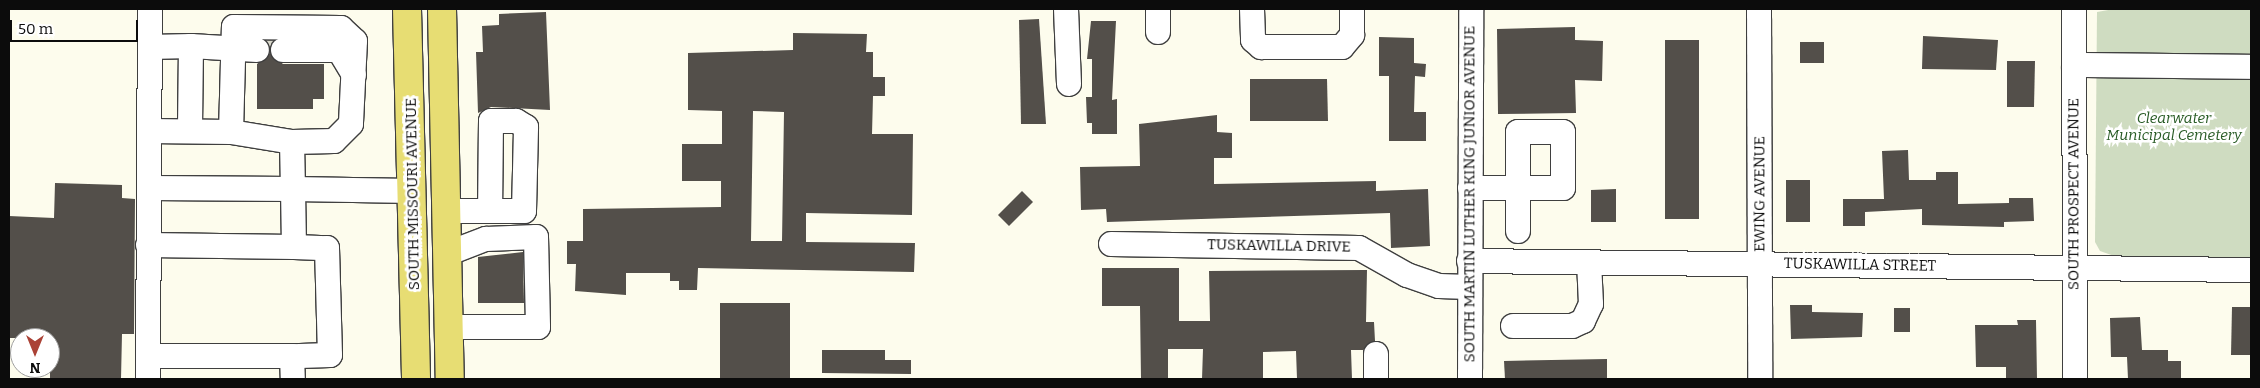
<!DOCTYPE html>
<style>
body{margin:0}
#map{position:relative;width:2260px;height:388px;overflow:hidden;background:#fdfced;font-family:Bitter,serif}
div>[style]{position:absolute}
.cemetery>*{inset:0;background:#cfdcc1}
.building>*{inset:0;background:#534f4a}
.minor-tunnel>*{height:24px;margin-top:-12px;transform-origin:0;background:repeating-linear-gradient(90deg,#d9d8cb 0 24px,transparent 0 36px)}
.roads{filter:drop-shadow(1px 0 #3f3f3f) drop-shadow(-1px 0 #3f3f3f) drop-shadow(0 1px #3f3f3f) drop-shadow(0 -1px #3f3f3f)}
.minor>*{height:24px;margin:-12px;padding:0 12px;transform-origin:12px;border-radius:12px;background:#fff}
.major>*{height:28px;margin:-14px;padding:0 14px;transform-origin:14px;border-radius:14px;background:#e7dd73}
span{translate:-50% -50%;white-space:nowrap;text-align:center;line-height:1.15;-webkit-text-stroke:5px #fff;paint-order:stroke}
.park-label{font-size:15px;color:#285b25;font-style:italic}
.street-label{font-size:15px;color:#0c0c0c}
.frame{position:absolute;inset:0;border:10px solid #0c0c0c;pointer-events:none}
.north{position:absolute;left:10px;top:328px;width:50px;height:50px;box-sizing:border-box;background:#fff;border:1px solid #9e9e9e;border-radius:50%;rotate:180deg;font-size:14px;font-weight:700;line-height:20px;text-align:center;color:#0c0c0c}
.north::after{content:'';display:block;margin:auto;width:18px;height:22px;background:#ab4236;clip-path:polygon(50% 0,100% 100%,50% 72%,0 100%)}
.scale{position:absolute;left:10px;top:20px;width:128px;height:22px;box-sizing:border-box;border:2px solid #0c0c0c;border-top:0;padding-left:6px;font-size:15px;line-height:18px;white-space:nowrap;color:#0c0c0c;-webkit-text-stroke:4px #fff;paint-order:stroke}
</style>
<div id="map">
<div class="cemetery">
<i style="clip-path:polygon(2114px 9px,2251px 9px,2251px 258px,2120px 258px,2100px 251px,2095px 242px,2097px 12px)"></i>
</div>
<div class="building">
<i style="clip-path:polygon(546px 12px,550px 110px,491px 107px,478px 113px,476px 52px,483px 52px,482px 26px,499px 25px,499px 14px)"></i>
<i style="clip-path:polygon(1039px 19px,1046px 124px,1021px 124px,1019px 20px)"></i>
<i style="clip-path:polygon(1091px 21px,1116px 21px,1112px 100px,1117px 99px,1117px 134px,1092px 134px,1092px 123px,1087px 123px,1086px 97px,1092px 97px,1092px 59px,1087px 59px)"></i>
<i style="clip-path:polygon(1575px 27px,1575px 40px,1603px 41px,1602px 81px,1575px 80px,1576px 113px,1498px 114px,1497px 29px)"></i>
<i style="clip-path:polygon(evenodd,793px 33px,867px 34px,866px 52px,873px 52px,873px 77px,885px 77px,885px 96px,873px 96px,872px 134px,913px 134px,912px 215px,806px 213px,806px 242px,915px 243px,914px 272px,698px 268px,697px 290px,679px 290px,679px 281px,670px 281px,670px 273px,626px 273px,626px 295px,575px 291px,576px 264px,567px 264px,567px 241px,583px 241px,583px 209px,721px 207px,721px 181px,682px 181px,682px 144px,722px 144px,722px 111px,688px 110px,688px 53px,793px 50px,793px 33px,753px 111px,784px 112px,782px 241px,751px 241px,753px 111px)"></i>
<i style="clip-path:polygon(1923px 36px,1998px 40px,1996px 70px,1922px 69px)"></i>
<i style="clip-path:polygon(1379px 37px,1414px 38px,1414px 63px,1426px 64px,1425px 77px,1415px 76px,1414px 112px,1426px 112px,1426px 141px,1389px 141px,1389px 76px,1379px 76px)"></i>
<i style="clip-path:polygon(1665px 40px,1699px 40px,1699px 219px,1665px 219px)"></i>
<i style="clip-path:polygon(1800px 42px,1824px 42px,1824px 63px,1800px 63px)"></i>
<i style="clip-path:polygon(270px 53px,283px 64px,324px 64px,324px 99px,313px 99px,313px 109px,257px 109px,257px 64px)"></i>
<i style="clip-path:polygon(2007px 61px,2035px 61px,2034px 107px,2007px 107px)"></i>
<i style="clip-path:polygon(1250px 79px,1327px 79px,1328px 121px,1250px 121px)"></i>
<i style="clip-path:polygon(1217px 115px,1217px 132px,1232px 133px,1232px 158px,1214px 158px,1214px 184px,1376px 181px,1376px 191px,1428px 189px,1430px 246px,1391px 248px,1390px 213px,1107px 222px,1106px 209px,1081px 210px,1080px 167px,1140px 166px,1139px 124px)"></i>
<i style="clip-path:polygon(1908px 150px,1909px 180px,1936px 180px,1936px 172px,1958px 172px,1958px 204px,2009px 203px,2009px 198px,2033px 198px,2034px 221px,2004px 222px,2004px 227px,1922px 225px,1922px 209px,1865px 212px,1865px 226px,1843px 226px,1843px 199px,1884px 199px,1882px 151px)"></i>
<i style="clip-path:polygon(1786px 180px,1810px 180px,1810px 222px,1786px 222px)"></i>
<i style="clip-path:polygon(55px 183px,122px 185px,122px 198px,135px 199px,134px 334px,122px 334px,121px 379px,50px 379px,50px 338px,9px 338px,9px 216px,54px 218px)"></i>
<i style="clip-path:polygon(1616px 189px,1616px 222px,1591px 222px,1591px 190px)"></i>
<i style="clip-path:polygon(1022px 191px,1033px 202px,1009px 226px,998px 215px)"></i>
<i style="clip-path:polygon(523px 252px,524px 303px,478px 303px,478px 257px)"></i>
<i style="clip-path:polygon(1102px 268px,1179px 268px,1179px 321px,1210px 321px,1209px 271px,1367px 270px,1366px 322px,1374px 322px,1375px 341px,1363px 350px,1351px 350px,1352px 379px,1297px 379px,1296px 351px,1263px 352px,1263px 379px,1202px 379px,1203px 349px,1168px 349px,1168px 379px,1141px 379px,1140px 306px,1102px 306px)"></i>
<i style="clip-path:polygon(720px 303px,790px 303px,790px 379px,720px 379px)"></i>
<i style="clip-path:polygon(1790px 305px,1812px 305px,1812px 312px,1863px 313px,1862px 337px,1791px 339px)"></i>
<i style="clip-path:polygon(2232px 307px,2251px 307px,2251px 355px,2231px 355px)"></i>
<i style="clip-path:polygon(1894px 308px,1910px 308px,1910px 332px,1894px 332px)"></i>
<i style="clip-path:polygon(2140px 317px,2142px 350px,2168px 350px,2168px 361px,2181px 361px,2181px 379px,2128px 379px,2127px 357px,2111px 357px,2110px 318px)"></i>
<i style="clip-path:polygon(2017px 320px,2036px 320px,2037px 379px,2006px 379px,2006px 367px,1976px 367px,1975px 325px,2018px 325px)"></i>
<i style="clip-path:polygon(822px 350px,885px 350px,885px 360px,911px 360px,911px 374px,822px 373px)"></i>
<i style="clip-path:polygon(1607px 359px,1607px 379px,1505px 379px,1504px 361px)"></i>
</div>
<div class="minor-tunnel">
<i style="left:262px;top:40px;width:21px"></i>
</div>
<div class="roads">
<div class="minor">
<i style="left:1066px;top:9px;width:75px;rotate:87.7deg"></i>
<i style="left:1158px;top:9px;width:23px;rotate:90deg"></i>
<i style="left:1252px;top:9px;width:31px;rotate:88deg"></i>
<i style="left:1253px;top:40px;width:11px;rotate:41deg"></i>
<i style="left:1261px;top:47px;width:81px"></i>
<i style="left:1342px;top:47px;width:16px;rotate:-50deg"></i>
<i style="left:1352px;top:35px;width:26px;rotate:-90deg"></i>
<i style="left:1759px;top:9px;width:370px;rotate:89.8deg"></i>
<i style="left:2074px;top:9px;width:370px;rotate:89.8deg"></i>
<i style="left:191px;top:46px;width:66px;rotate:3.5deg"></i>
<i style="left:150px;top:47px;width:41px;rotate:-1.4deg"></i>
<i style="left:191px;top:46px;width:85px;rotate:90.7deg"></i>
<i style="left:283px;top:50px;width:56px"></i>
<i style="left:339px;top:50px;width:29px;rotate:59deg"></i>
<i style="left:2074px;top:65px;width:177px;rotate:0.6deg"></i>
<i style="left:149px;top:131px;width:82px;rotate:0.7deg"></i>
<i style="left:231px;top:132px;width:62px;rotate:9.3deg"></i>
<i style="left:292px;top:142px;width:47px;rotate:88.8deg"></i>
<i style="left:293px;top:189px;width:120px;rotate:1deg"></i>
<i style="left:231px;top:132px;width:105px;rotate:-88.4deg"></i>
<i style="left:234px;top:27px;width:107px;rotate:0.5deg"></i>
<i style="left:341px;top:28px;width:19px;rotate:43deg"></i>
<i style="left:355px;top:41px;width:83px;rotate:92.8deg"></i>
<i style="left:351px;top:124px;width:24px;rotate:135deg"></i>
<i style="left:334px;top:141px;width:42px;rotate:178.6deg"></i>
<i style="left:149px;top:188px;width:144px;rotate:0.4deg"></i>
<i style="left:293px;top:189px;width:58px;rotate:89deg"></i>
<i style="left:294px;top:247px;width:33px;rotate:2deg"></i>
<i style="left:327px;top:248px;width:107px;rotate:88.4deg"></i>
<i style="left:330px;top:355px;width:38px;rotate:178deg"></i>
<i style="left:292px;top:356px;width:23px;rotate:88deg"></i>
<i style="left:1470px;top:188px;width:48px"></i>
<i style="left:1518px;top:188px;width:56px;rotate:-90deg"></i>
<i style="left:1518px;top:132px;width:45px"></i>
<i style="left:1563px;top:132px;width:56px;rotate:90deg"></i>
<i style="left:1563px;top:188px;width:45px;rotate:180deg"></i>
<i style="left:1518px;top:188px;width:43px;rotate:90deg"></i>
<i style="left:448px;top:211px;width:76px"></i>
<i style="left:524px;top:211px;width:84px;rotate:-88.6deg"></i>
<i style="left:526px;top:127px;width:12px;rotate:-149deg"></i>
<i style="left:516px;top:121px;width:25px;rotate:180deg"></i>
<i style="left:491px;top:121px;width:90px;rotate:90.6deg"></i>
<i style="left:1111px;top:244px;width:248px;rotate:0.9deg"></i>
<i style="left:1359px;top:248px;width:55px;rotate:29.4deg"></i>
<i style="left:1407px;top:275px;width:34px;rotate:19deg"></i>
<i style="left:1439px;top:286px;width:30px;rotate:2deg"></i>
<i style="left:148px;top:245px;width:146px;rotate:0.8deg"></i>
<i style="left:449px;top:253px;width:40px;rotate:-21deg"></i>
<i style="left:486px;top:239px;width:50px;rotate:-2.3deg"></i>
<i style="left:536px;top:237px;width:90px;rotate:88.7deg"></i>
<i style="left:538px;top:327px;width:88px;rotate:180deg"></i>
<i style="left:1469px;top:261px;width:782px;rotate:0.66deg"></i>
<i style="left:1513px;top:326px;width:59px"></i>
<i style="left:1572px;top:326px;width:12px;rotate:-24deg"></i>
<i style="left:1583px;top:321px;width:19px;rotate:-65deg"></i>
<i style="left:1591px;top:304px;width:42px;rotate:-92.7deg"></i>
<i style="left:1376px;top:354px;width:25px;rotate:90deg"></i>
<i style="left:148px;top:356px;width:144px"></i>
<i style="left:148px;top:379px;width:370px;rotate:-89.7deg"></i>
<i style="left:1470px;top:379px;width:370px;rotate:-89.8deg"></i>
</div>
<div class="major">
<i style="left:407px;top:9px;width:370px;rotate:88.6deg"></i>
<i style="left:442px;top:9px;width:370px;rotate:88.8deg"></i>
</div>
</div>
<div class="park-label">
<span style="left:2174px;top:127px">Clearwater<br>Municipal Cemetery</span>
</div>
<div class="street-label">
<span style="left:413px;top:194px;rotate:-91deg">SOUTH MISSOURI AVENUE</span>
<span style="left:1470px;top:194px;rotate:-90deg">SOUTH MARTIN LUTHER KING JUNIOR AVENUE</span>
<span style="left:1760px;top:194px;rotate:-90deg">EWING AVENUE</span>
<span style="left:2074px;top:194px;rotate:-90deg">SOUTH PROSPECT AVENUE</span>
<span style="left:1279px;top:246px;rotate:1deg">TUSKAWILLA DRIVE</span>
<span style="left:1860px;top:265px;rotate:1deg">TUSKAWILLA STREET</span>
</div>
<div class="frame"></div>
<div class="north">N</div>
<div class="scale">50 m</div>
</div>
